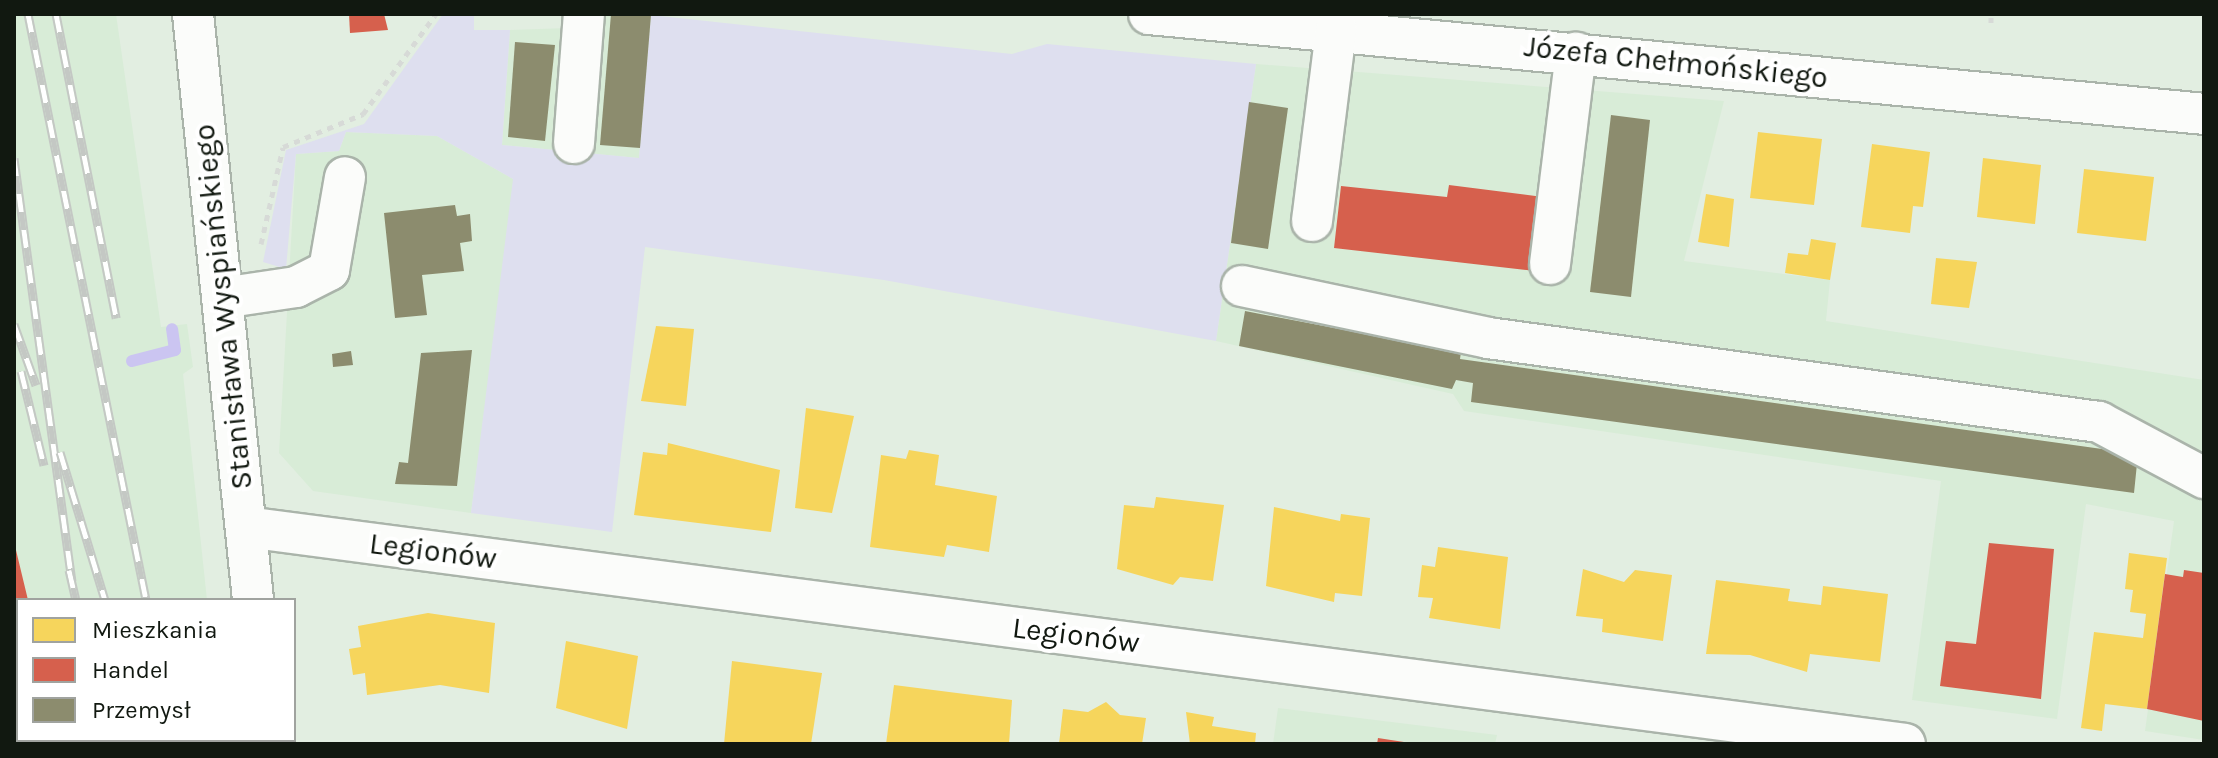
<!DOCTYPE html>
<meta charset="utf-8">
<style>
body{margin:0}
#map{position:relative;width:2218px;height:758px;overflow:hidden;background:#e2eee1;font-family:Karla,sans-serif}
div>[style]{position:absolute}
.built>*{inset:0;background:#d8ecd7}
.green>*{inset:0;background:#dedfef}
.homes>*{inset:0;background:#f6d55c}
.shops>*{inset:0;background:#d6604d}
.industry>*{inset:0;background:#8c8c6e}
.stream>*{height:12px;margin:-6px;padding:0 6px;transform-origin:6px;border-radius:6px;background:#cbc5f1}
.path>*{height:5px;margin-top:-2.5px;transform-origin:0;background:repeating-linear-gradient(90deg,#d7dad7 0 6px,transparent 0 12px)}
.roads{filter:drop-shadow(2px 0 #aab4aa) drop-shadow(-2px 0 #aab4aa) drop-shadow(0 2px #aab4aa) drop-shadow(0 -2px #aab4aa)}
.minor>*{height:40px;margin:-20px;padding:0 20px;transform-origin:20px;border-radius:20px;background:#fbfcfa}
.rail>*{height:9px;margin-top:-4.5px;transform-origin:0;background:repeating-linear-gradient(90deg,#fff 0 18px,#c4c8c4 0 36px);box-sizing:border-box;border-block:2px solid #c4c8c4}
span{translate:-50% -50%;white-space:nowrap;text-align:center;line-height:1.15;-webkit-text-stroke:8px #fff;paint-order:stroke}
.street-label{font-size:30px;color:#111810}
.frame{position:absolute;inset:0;border:16px solid #111810;pointer-events:none}
.legend{position:absolute;left:16px;top:598px;width:280px;height:144px;box-sizing:border-box;background:#fff;border:2px solid #a0a39f;margin:0;padding:10px 14px;list-style:none;font-size:24px;color:#111810}
.legend li{display:flex;align-items:center;gap:16px;height:40px}
.legend b{width:40px;border:2px solid #a0a39f}
</style>
<div id="map">
<div class="built">
<i style="clip-path:polygon(14px 14px,116px 14px,161px 327px,187px 324px,193px 367px,183px 374px,207px 600px,18px 600px,18px 740px,223px 744px,14px 744px)"></i>
<i style="clip-path:polygon(604px 14px,651px 15px,639px 158px,502px 145px,510px 30px,568px 28px)"></i>
<i style="clip-path:polygon(1256px 64px,1724px 101px,1684px 261px,1830px 280px,1826px 321px,2204px 380px,2204px 740px,2145px 731px,2174px 521px,2086px 504px,2057px 719px,1912px 700px,1941px 481px,1464px 411px,1453px 394px,1216px 341px)"></i>
<i style="clip-path:polygon(346px 132px,437px 136px,515px 180px,471px 513px,313px 491px,279px 453px,296px 154px,339px 151px)"></i>
<i style="clip-path:polygon(1278px 708px,1497px 735px,1495px 744px,1273px 744px)"></i>
</div>
<div class="green">
<i style="clip-path:polygon(443px 14px,474px 14px,474px 30px,510px 30px,502px 145px,639px 158px,651px 15px,1012px 54px,1047px 44px,1256px 64px,1216px 341px,884px 280px,645px 247px,612px 532px,471px 513px,513px 179px,437px 136px,346px 132px,339px 151px,296px 154px,286px 269px,263px 262px,286px 150px,364px 124px)"></i>
</div>
<div class="homes">
<i style="clip-path:polygon(1758px 132px,1822px 139px,1814px 205px,1750px 198px)"></i>
<i style="clip-path:polygon(1872px 144px,1930px 152px,1923px 207px,1913px 206px,1910px 233px,1861px 227px)"></i>
<i style="clip-path:polygon(1983px 158px,2041px 165px,2035px 224px,1977px 217px)"></i>
<i style="clip-path:polygon(2084px 169px,2154px 177px,2146px 241px,2077px 233px)"></i>
<i style="clip-path:polygon(1706px 194px,1734px 199px,1729px 247px,1698px 242px)"></i>
<i style="clip-path:polygon(1811px 239px,1836px 243px,1830px 280px,1785px 273px,1788px 253px,1808px 255px)"></i>
<i style="clip-path:polygon(1936px 258px,1977px 262px,1969px 308px,1931px 304px)"></i>
<i style="clip-path:polygon(656px 326px,694px 329px,686px 406px,641px 401px)"></i>
<i style="clip-path:polygon(806px 408px,854px 416px,832px 513px,795px 508px)"></i>
<i style="clip-path:polygon(668px 443px,780px 470px,771px 532px,634px 515px,643px 452px,667px 455px)"></i>
<i style="clip-path:polygon(909px 450px,939px 455px,935px 485px,997px 496px,989px 552px,947px 545px,944px 557px,870px 547px,881px 455px,906px 459px)"></i>
<i style="clip-path:polygon(1156px 497px,1224px 505px,1213px 581px,1180px 577px,1173px 585px,1117px 569px,1124px 505px,1154px 508px)"></i>
<i style="clip-path:polygon(1274px 507px,1340px 521px,1341px 514px,1370px 518px,1362px 596px,1335px 593px,1334px 602px,1266px 586px)"></i>
<i style="clip-path:polygon(1438px 547px,1508px 557px,1500px 629px,1429px 618px,1433px 598px,1418px 597px,1422px 565px,1435px 567px)"></i>
<i style="clip-path:polygon(2129px 553px,2167px 558px,2147px 709px,2105px 704px,2102px 731px,2081px 728px,2094px 632px,2143px 638px,2146px 614px,2130px 612px,2133px 590px,2125px 589px)"></i>
<i style="clip-path:polygon(1583px 569px,1624px 582px,1635px 570px,1672px 575px,1663px 641px,1602px 632px,1603px 619px,1576px 616px)"></i>
<i style="clip-path:polygon(1716px 580px,1790px 589px,1788px 601px,1821px 605px,1823px 586px,1888px 594px,1880px 662px,1810px 654px,1807px 672px,1750px 655px,1706px 654px)"></i>
<i style="clip-path:polygon(428px 613px,495px 623px,489px 693px,440px 685px,367px 695px,365px 673px,353px 675px,349px 649px,361px 647px,358px 626px)"></i>
<i style="clip-path:polygon(566px 641px,638px 656px,627px 729px,556px 708px)"></i>
<i style="clip-path:polygon(732px 661px,822px 673px,811px 744px,724px 744px)"></i>
<i style="clip-path:polygon(894px 685px,1012px 700px,1009px 744px,886px 744px)"></i>
<i style="clip-path:polygon(1106px 702px,1120px 715px,1146px 718px,1142px 744px,1059px 744px,1063px 709px,1088px 712px)"></i>
<i style="clip-path:polygon(1186px 712px,1214px 717px,1212px 726px,1256px 733px,1255px 744px,1190px 744px)"></i>
</div>
<div class="shops">
<i style="clip-path:polygon(349px 14px,384px 14px,388px 30px,350px 33px)"></i>
<i style="clip-path:polygon(1449px 185px,1543px 197px,1535px 271px,1334px 248px,1341px 186px,1447px 197px)"></i>
<i style="clip-path:polygon(1989px 543px,2054px 549px,2041px 699px,1940px 686px,1946px 641px,1976px 644px)"></i>
<i style="clip-path:polygon(15px 546px,28px 600px,18px 600px,14px 728px)"></i>
<i style="clip-path:polygon(2184px 570px,2204px 573px,2204px 721px,2147px 709px,2165px 574px,2183px 577px)"></i>
<i style="clip-path:polygon(1378px 738px,1404px 742px,1404px 744px,1377px 744px)"></i>
</div>
<div class="industry">
<i style="clip-path:polygon(611px 14px,651px 15px,640px 148px,600px 145px)"></i>
<i style="clip-path:polygon(515px 42px,555px 45px,545px 141px,508px 137px)"></i>
<i style="clip-path:polygon(1249px 102px,1288px 108px,1268px 249px,1231px 243px)"></i>
<i style="clip-path:polygon(1611px 115px,1650px 120px,1631px 297px,1590px 292px)"></i>
<i style="clip-path:polygon(455px 205px,457px 216px,470px 214px,472px 241px,460px 243px,464px 271px,422px 275px,427px 315px,395px 318px,384px 213px)"></i>
<i style="clip-path:polygon(1245px 311px,1461px 352px,1460px 359px,2138px 454px,2134px 493px,1471px 402px,1473px 383px,1456px 380px,1452px 389px,1239px 346px)"></i>
<i style="clip-path:polygon(472px 350px,457px 486px,395px 484px,399px 462px,408px 463px,421px 353px)"></i>
<i style="clip-path:polygon(351px 351px,353px 365px,333px 367px,332px 354px)"></i>
</div>
<div class="stream">
<i style="left:132px;top:361px;width:44px;rotate:-14.3deg"></i>
<i style="left:175px;top:350px;width:21px;rotate:-98deg"></i>
</div>
<div class="path">
<i style="left:1991px;top:23px;width:9px;rotate:-90deg"></i>
<i style="left:261px;top:244px;width:99px;rotate:-77.2deg"></i>
<i style="left:283px;top:147px;width:87px;rotate:-22.4deg"></i>
<i style="left:363px;top:114px;width:124px;rotate:-53.9deg"></i>
</div>
<div class="roads">
<div class="minor">
<i style="left:193px;top:14px;width:589px;rotate:84.15deg"></i>
<i style="left:1149px;top:14px;width:1060px;rotate:5.41deg"></i>
<i style="left:574px;top:143px;width:129px;rotate:-85.6deg"></i>
<i style="left:1312px;top:221px;width:193px;rotate:-82.8deg"></i>
<i style="left:1550px;top:264px;width:213px;rotate:-83deg"></i>
<i style="left:1242px;top:286px;width:251px;rotate:11.9deg"></i>
<i style="left:1488px;top:338px;width:617px;rotate:7.83deg"></i>
<i style="left:2099px;top:422px;width:119px;rotate:28.1deg"></i>
<i style="left:222px;top:298px;width:75px;rotate:-8.5deg"></i>
<i style="left:296px;top:287px;width:37px;rotate:-27deg"></i>
<i style="left:329px;top:270px;width:94px;rotate:-80.2deg"></i>
<i style="left:246px;top:527px;width:1673px;rotate:7.45deg"></i>
<i style="left:267px;top:740px;width:4px;rotate:76deg"></i>
</div>
</div>
<div class="rail">
<i style="left:28px;top:14px;width:598px;rotate:78.61deg"></i>
<i style="left:56px;top:14px;width:310px;rotate:78.8deg"></i>
<i style="left:14px;top:158px;width:427px;rotate:82.2deg"></i>
<i style="left:14px;top:324px;width:65px;rotate:70.2deg"></i>
<i style="left:21px;top:371px;width:97px;rotate:76.3deg"></i>
<i style="left:60px;top:452px;width:155px;rotate:73.1deg"></i>
<i style="left:69px;top:570px;width:31px;rotate:77deg"></i>
<i style="left:109px;top:740px;width:4px;rotate:76deg"></i>
<i style="left:139px;top:740px;width:4px;rotate:76deg"></i>
<i style="left:179px;top:740px;width:4px;rotate:76deg"></i>
</div>
<div class="street-label">
<span style="left:1676px;top:62px;rotate:6deg">Józefa Chełmońskiego</span>
<span style="left:223px;top:307px;rotate:-96deg">Stanisława Wyspiańskiego</span>
<span style="left:433px;top:551px;rotate:7deg">Legionów</span>
<span style="left:1076px;top:635px;rotate:7deg">Legionów</span>
</div>
<div class="frame"></div>
<ul class="legend">
<li><b style="height:22px;background:#f6d55c"></b>Mieszkania</li>
<li><b style="height:22px;background:#d6604d"></b>Handel</li>
<li><b style="height:22px;background:#8c8c6e"></b>Przemysł</li>
</ul>
</div>
